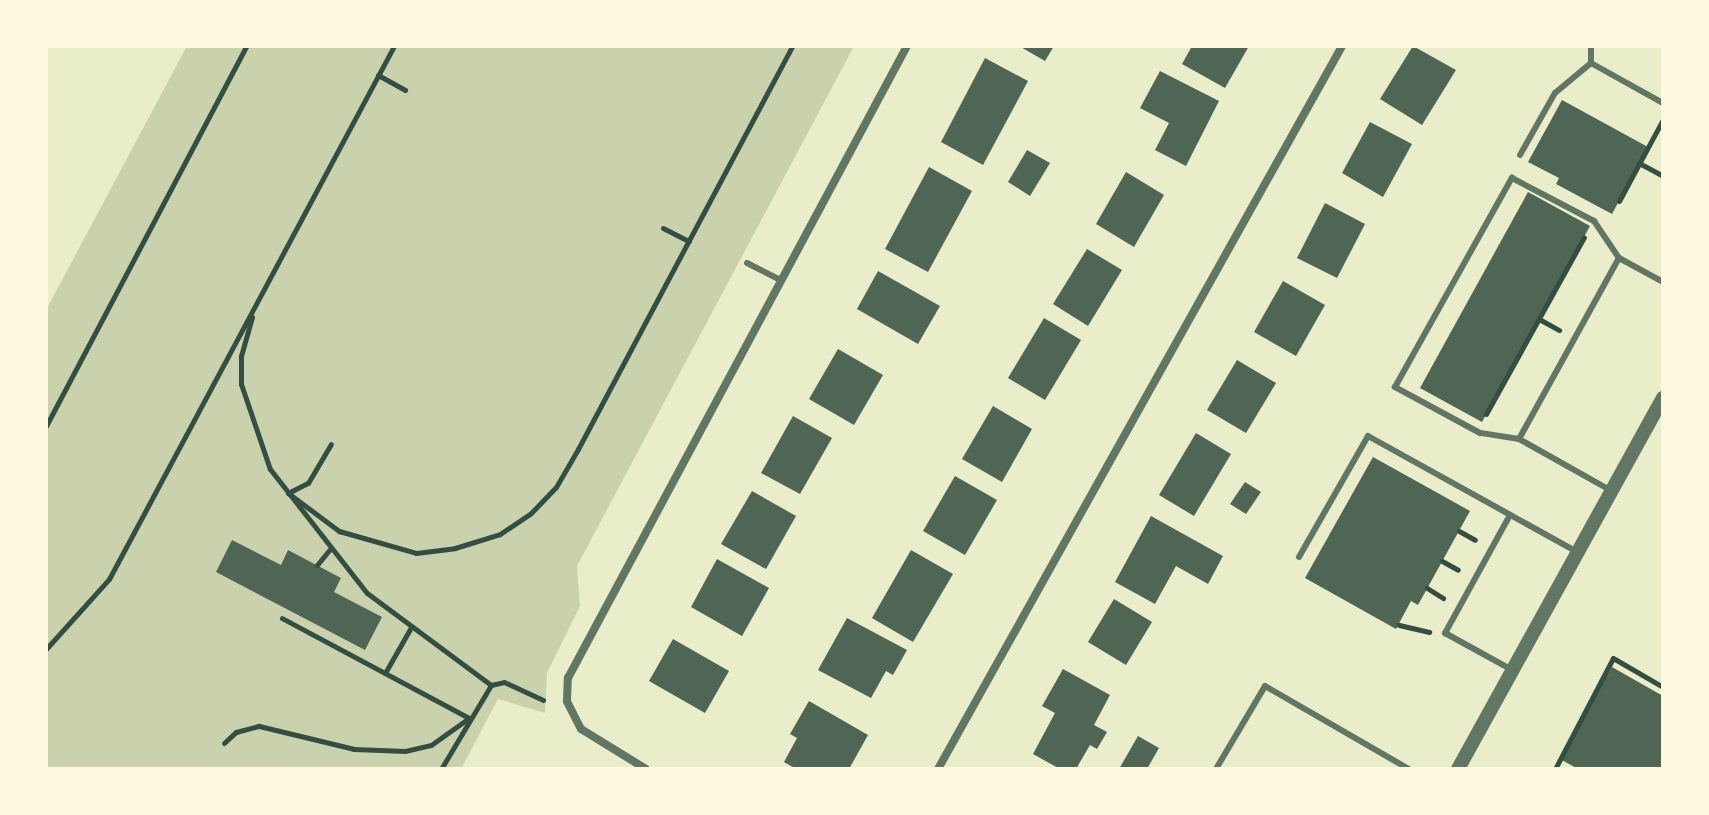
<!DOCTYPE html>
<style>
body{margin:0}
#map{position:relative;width:1709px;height:815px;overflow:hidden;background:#e9edc9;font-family:"Roboto Condensed",sans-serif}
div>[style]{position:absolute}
.green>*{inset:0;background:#cad2ad}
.building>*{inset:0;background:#4f6655}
.path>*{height:5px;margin:-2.5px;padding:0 2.5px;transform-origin:2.5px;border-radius:2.5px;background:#344e41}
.service>*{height:6px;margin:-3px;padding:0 3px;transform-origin:3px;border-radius:3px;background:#617663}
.minor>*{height:8px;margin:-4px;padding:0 4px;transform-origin:4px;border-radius:4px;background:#617663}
.tertiary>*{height:14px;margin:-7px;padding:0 7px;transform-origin:7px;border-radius:7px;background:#617663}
span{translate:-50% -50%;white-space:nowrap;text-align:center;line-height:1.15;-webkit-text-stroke:7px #fefae0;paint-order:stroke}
.frame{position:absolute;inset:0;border:48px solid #fefae0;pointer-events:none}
</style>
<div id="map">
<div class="green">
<i style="clip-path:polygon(187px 46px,854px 46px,577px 566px,580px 606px,547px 673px,545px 713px,498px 699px,461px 769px,46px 769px,46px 310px)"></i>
</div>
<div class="building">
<i style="clip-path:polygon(1019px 46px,1054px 46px,1045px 61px)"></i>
<i style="clip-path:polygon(1192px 46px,1249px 46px,1225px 88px,1182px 64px)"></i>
<i style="clip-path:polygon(1413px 46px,1456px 70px,1422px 125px,1380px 99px)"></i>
<i style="clip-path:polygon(985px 58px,1028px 81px,983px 165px,941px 142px)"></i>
<i style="clip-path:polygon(1160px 71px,1219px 101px,1186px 166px,1155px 150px,1169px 123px,1140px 108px)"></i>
<i style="clip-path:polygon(1562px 100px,1648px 147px,1612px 214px,1556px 184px,1559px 178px,1528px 162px)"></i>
<i style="clip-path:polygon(1370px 122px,1412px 144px,1383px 197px,1342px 173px)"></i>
<i style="clip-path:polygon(1027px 150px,1050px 163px,1030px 196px,1008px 182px)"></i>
<i style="clip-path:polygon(929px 167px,972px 191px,928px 272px,885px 249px)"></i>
<i style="clip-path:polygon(1126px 172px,1164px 195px,1134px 247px,1096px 224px)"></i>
<i style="clip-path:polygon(1528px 192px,1590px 226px,1482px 422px,1420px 388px)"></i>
<i style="clip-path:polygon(1325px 203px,1365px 224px,1337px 278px,1297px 258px)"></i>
<i style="clip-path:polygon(1087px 249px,1122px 270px,1088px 326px,1053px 304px)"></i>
<i style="clip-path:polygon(878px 271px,940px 306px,918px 344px,857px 309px)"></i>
<i style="clip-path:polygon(1283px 281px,1325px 305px,1296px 356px,1254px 332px)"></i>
<i style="clip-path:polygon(1044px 318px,1081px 340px,1045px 400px,1008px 378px)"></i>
<i style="clip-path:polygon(838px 349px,883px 375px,854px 425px,809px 399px)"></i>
<i style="clip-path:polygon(1237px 360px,1276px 383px,1246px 433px,1207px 410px)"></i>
<i style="clip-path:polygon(993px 406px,1032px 429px,1002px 482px,962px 459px)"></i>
<i style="clip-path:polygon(793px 416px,832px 438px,800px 494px,761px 473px)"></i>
<i style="clip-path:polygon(1196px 433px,1231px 454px,1194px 516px,1159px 495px)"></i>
<i style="clip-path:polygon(1373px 457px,1470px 511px,1418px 605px,1411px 601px,1396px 629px,1305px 578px)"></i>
<i style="clip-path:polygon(955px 476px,997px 500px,965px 555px,923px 531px)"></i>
<i style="clip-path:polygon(1245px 482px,1261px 492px,1246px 514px,1230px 504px)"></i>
<i style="clip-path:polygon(752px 491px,796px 516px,766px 569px,721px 544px)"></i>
<i style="clip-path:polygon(1151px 516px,1223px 556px,1208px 584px,1176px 566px,1155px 604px,1115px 582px)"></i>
<i style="clip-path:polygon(232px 540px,281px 565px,288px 550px,341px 578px,334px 592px,382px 617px,365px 650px,216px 572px)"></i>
<i style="clip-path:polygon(911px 550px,953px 574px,913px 642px,872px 618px)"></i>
<i style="clip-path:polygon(717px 559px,769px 588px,742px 636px,691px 607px)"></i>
<i style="clip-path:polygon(1114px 599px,1152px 622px,1126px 665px,1088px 642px)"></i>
<i style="clip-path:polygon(847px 618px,907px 650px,893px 675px,886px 671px,871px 698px,818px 670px)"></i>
<i style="clip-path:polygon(673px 639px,729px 671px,705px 713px,649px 681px)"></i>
<i style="clip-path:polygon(1612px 667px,1663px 696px,1663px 769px,1578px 769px,1560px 759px)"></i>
<i style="clip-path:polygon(1063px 669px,1110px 695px,1094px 725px,1107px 732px,1097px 749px,1090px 745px,1076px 769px,1060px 769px,1033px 754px,1055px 713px,1042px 706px)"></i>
<i style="clip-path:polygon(809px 701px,868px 735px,849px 769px,796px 769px,784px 762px,797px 738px,790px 734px)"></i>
<i style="clip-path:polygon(1138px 736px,1159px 748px,1147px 769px,1119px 769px)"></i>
</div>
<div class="path">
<i style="left:378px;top:75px;width:31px;rotate:29deg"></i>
<i style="left:1639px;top:163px;width:27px;rotate:28deg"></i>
<i style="left:1619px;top:201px;width:91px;rotate:-61.7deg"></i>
<i style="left:663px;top:228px;width:29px;rotate:27deg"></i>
<i style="left:252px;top:317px;width:41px;rotate:105.8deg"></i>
<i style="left:241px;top:356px;width:28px;rotate:90deg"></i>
<i style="left:241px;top:384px;width:90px;rotate:71.2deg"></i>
<i style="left:270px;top:469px;width:157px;rotate:52deg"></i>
<i style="left:367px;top:593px;width:154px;rotate:36.6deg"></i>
<i style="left:1539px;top:319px;width:23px;rotate:29deg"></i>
<i style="left:1486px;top:414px;width:202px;rotate:-61deg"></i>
<i style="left:46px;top:426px;width:429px;rotate:-62.2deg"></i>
<i style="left:288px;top:493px;width:64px;rotate:36.7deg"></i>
<i style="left:339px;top:531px;width:80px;rotate:15.9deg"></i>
<i style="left:416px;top:553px;width:39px;rotate:-7deg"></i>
<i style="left:455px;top:548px;width:47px;rotate:-17.3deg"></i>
<i style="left:500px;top:534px;width:37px;rotate:-34deg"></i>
<i style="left:531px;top:513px;width:36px;rotate:-46deg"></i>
<i style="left:556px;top:487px;width:44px;rotate:-59.9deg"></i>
<i style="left:578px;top:449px;width:456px;rotate:-62deg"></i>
<i style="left:288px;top:493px;width:22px;rotate:-27deg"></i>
<i style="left:308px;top:483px;width:45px;rotate:-59.5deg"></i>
<i style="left:1459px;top:531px;width:18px;rotate:29deg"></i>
<i style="left:1442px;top:561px;width:18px;rotate:29deg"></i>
<i style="left:317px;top:565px;width:19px;rotate:-51deg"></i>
<i style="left:1427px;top:588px;width:19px;rotate:32deg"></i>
<i style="left:1399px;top:625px;width:31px;rotate:13deg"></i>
<i style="left:46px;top:649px;width:94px;rotate:-48deg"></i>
<i style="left:109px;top:579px;width:604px;rotate:-61.87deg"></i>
<i style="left:385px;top:673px;width:51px;rotate:-60.4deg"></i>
<i style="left:224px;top:743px;width:16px;rotate:-43deg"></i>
<i style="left:236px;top:732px;width:24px;rotate:-15deg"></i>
<i style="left:259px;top:726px;width:98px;rotate:13.6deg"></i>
<i style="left:354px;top:749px;width:51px;rotate:2.2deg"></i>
<i style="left:405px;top:751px;width:27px;rotate:-13deg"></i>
<i style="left:431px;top:745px;width:47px;rotate:-35.4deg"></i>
<i style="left:469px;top:718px;width:212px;rotate:-151.9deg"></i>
<i style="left:441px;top:769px;width:98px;rotate:-59.2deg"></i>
<i style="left:491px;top:685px;width:13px;rotate:-13deg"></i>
<i style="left:504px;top:682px;width:43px;rotate:24.8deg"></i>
<i style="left:1555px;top:769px;width:125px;rotate:-62.4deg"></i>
<i style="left:1613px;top:658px;width:58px;rotate:30.1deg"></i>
</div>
<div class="service">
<i style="left:1591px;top:63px;width:82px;rotate:29.1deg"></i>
<i style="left:1520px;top:155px;width:71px;rotate:-60.6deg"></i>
<i style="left:1555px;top:93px;width:47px;rotate:-39.8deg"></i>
<i style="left:1591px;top:63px;width:17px;rotate:-90deg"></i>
<i style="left:747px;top:263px;width:38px;rotate:27deg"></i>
<i style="left:1519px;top:439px;width:39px;rotate:-171deg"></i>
<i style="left:1480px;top:433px;width:97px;rotate:-151.6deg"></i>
<i style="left:1395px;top:387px;width:240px;rotate:-60.8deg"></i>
<i style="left:1512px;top:178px;width:93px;rotate:27.7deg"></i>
<i style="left:1594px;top:221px;width:45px;rotate:56deg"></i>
<i style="left:1610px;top:490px;width:104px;rotate:-150.7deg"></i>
<i style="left:1519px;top:439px;width:207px;rotate:-61.1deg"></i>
<i style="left:1619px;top:258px;width:50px;rotate:28.6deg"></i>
<i style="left:1510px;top:515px;width:135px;rotate:118.8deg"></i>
<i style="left:1445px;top:633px;width:77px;rotate:28.9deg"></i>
<i style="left:1299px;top:557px;width:139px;rotate:-60.3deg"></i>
<i style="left:1368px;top:436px;width:239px;rotate:29deg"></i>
<i style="left:1216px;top:769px;width:96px;rotate:-59.4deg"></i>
<i style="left:1265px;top:686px;width:166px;rotate:30deg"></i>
</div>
<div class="minor">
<i style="left:646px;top:769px;width:76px;rotate:-148.4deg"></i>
<i style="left:581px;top:729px;width:31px;rotate:-117deg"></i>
<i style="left:567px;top:701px;width:23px;rotate:-88deg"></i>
<i style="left:568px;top:678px;width:717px;rotate:-61.79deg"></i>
<i style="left:938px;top:769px;width:828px;rotate:-60.8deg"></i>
</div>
<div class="tertiary">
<i style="left:1458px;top:769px;width:424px;rotate:-61.1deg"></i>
</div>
<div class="frame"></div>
</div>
